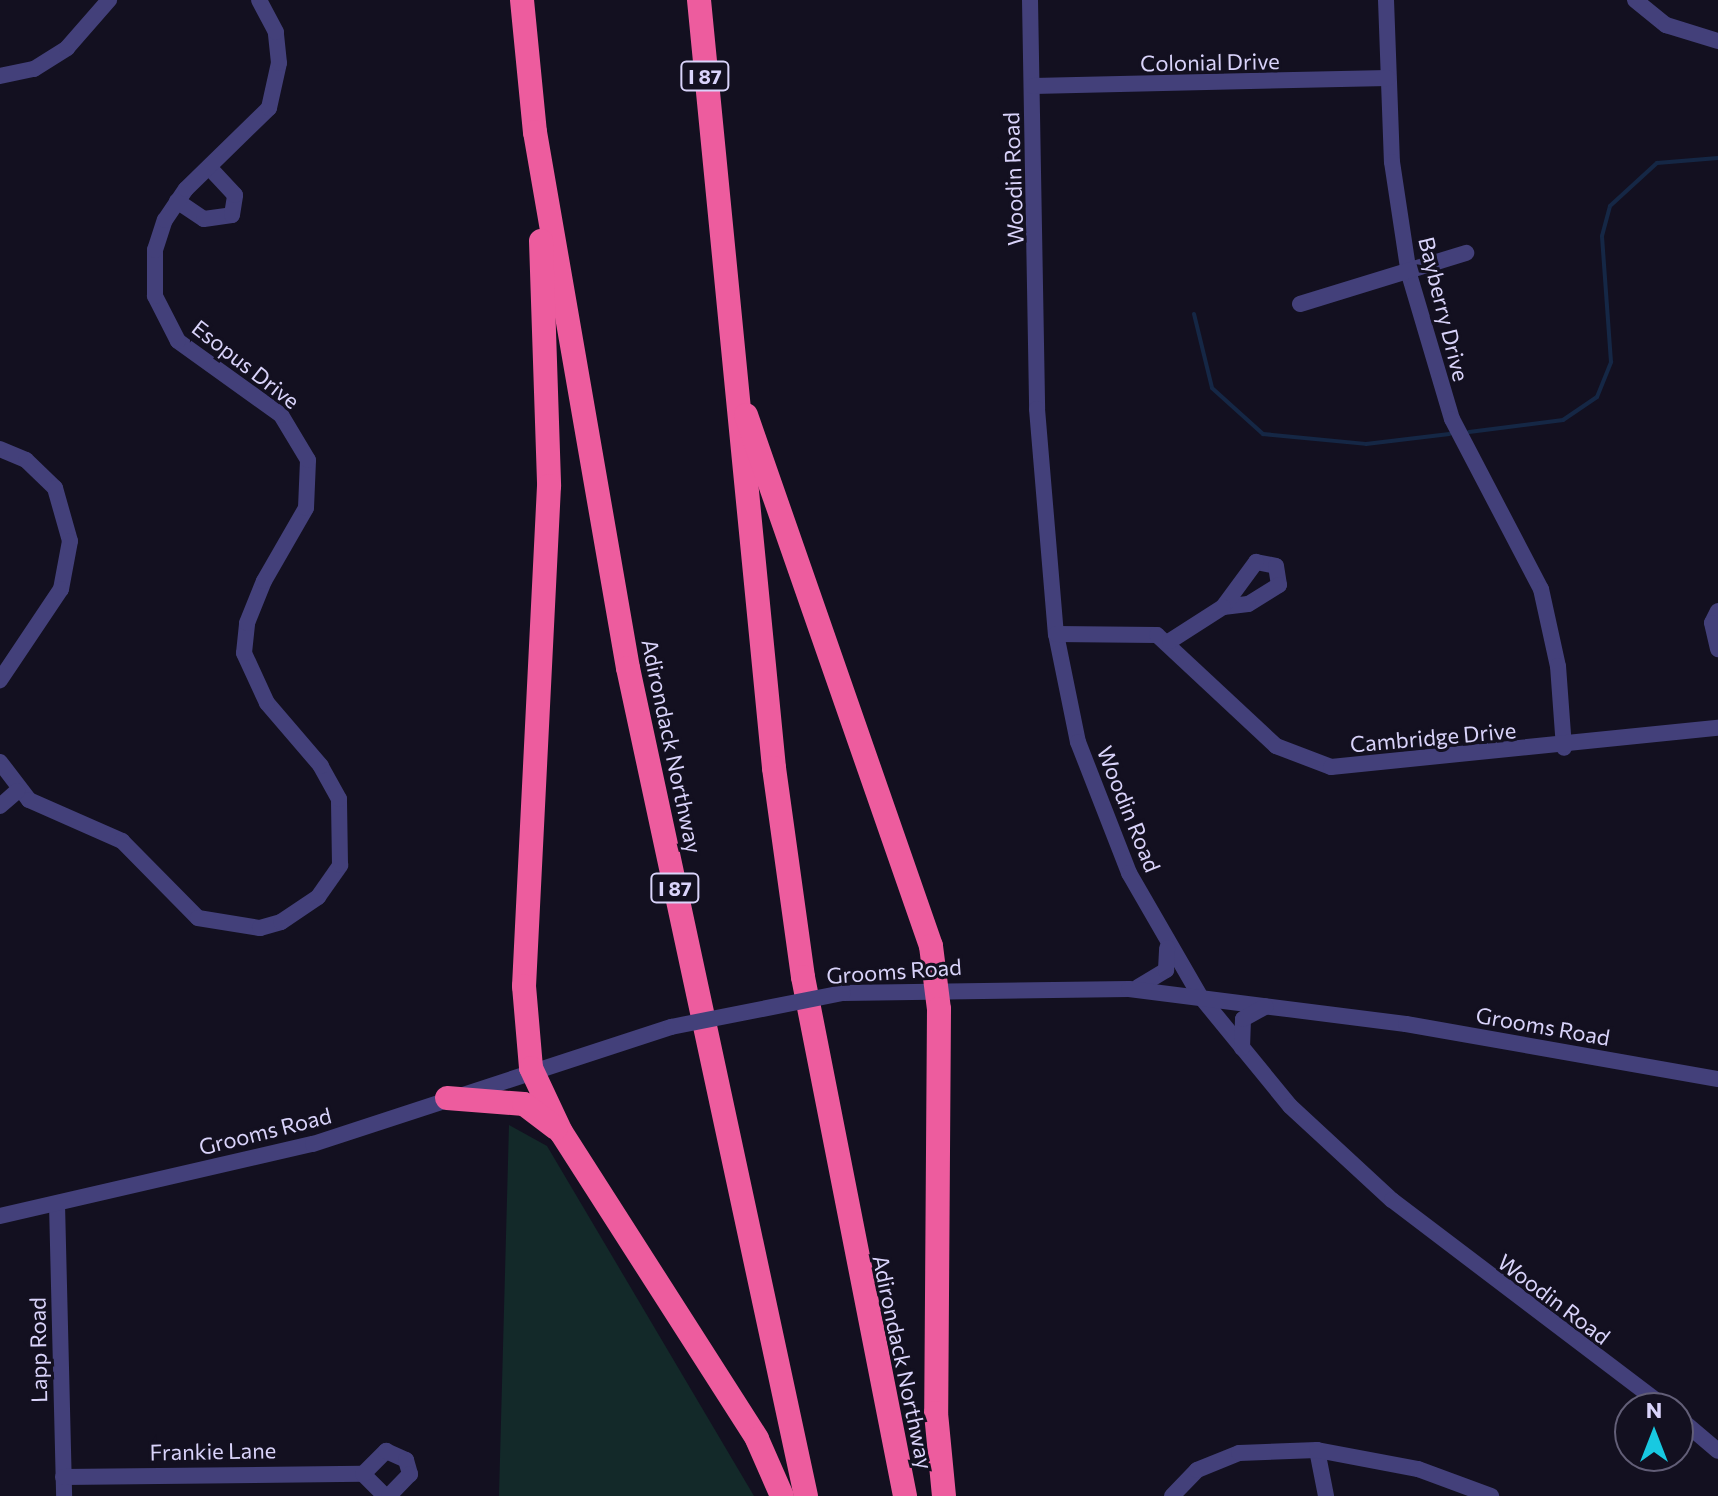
<!DOCTYPE html>
<style>
body{margin:0}
#map{position:relative;width:1718px;height:1496px;overflow:hidden;background:#131020;font-family:Commissioner,sans-serif}
div>[style]{position:absolute}
.green>*{inset:0;background:#132929}
.stream>*{height:4px;margin:-2px;padding:0 2px;transform-origin:2px;border-radius:2px;background:#152745}
.minor>*{height:16px;margin:-8px;padding:0 8px;transform-origin:8px;border-radius:8px;background:#43407a}
.highway>*{height:24px;margin:-12px;padding:0 12px;transform-origin:12px;border-radius:12px;background:#ed5c9e}
.minor-bridge>*{height:16px;margin:-8px;padding:0 8px;transform-origin:8px;border-radius:8px;background:#43407a}
span{translate:-50% -50%;white-space:nowrap;text-align:center;line-height:1.15;-webkit-text-stroke:6px #131020;paint-order:stroke}
.shield-label span{padding:2px 6px;background:#131020;border:2px solid;border-radius:6px;-webkit-text-stroke-width:0}
.shield-label{font-size:20px;color:#d9d3fa;font-weight:700}
.street-label{font-size:22px;color:#d9d3fa}
.north{position:absolute;left:1614px;top:1392px;width:80px;height:80px;box-sizing:border-box;background:#131020;border:2px solid #625e77;border-radius:50%;rotate:0deg;font-size:22px;font-weight:700;line-height:32px;text-align:center;color:#d9d3fa}
.north::after{content:'';display:block;margin:auto;width:28px;height:36px;background:#18c9e1;clip-path:polygon(50% 0,100% 100%,50% 72%,0 100%)}
</style>
<div id="map">
<div class="green">
<i style="clip-path:polygon(509px 1125px,547px 1146px,754px 1496px,499px 1496px)"></i>
</div>
<div class="stream">
<i style="left:1194px;top:314px;width:76px;rotate:76.3deg"></i>
<i style="left:1212px;top:388px;width:69px;rotate:42deg"></i>
<i style="left:1263px;top:434px;width:103px;rotate:5.5deg"></i>
<i style="left:1366px;top:444px;width:84px;rotate:-6.9deg"></i>
<i style="left:1469px;top:432px;width:95px;rotate:-7.3deg"></i>
<i style="left:1563px;top:420px;width:41px;rotate:-34.1deg"></i>
<i style="left:1597px;top:397px;width:38px;rotate:-68deg"></i>
<i style="left:1611px;top:362px;width:126px;rotate:-94.1deg"></i>
<i style="left:1602px;top:236px;width:31px;rotate:-75deg"></i>
<i style="left:1610px;top:206px;width:64px;rotate:-42.5deg"></i>
<i style="left:1657px;top:163px;width:61px;rotate:-4.7deg"></i>
</div>
<div class="minor">
<i style="left:1030px;top:0;width:409px;rotate:89deg"></i>
<i style="left:1037px;top:409px;width:226px;rotate:85.2deg"></i>
<i style="left:1056px;top:634px;width:110px;rotate:78.5deg"></i>
<i style="left:1078px;top:742px;width:141px;rotate:68.7deg"></i>
<i style="left:1129px;top:873px;width:142px;rotate:60deg"></i>
<i style="left:1200px;top:996px;width:142px;rotate:50.7deg"></i>
<i style="left:1290px;top:1106px;width:139px;rotate:42.7deg"></i>
<i style="left:1392px;top:1200px;width:344px;rotate:37.2deg"></i>
<i style="left:1386px;top:0;width:162px;rotate:87.9deg"></i>
<i style="left:1392px;top:162px;width:113px;rotate:81.4deg"></i>
<i style="left:1409px;top:274px;width:151px;rotate:73.5deg"></i>
<i style="left:1452px;top:419px;width:192px;rotate:62.4deg"></i>
<i style="left:1541px;top:589px;width:79px;rotate:77.6deg"></i>
<i style="left:1558px;top:666px;width:82px;rotate:85.8deg"></i>
<i style="left:1635px;top:0;width:40px;rotate:39deg"></i>
<i style="left:1666px;top:25px;width:54px;rotate:17.1deg"></i>
<i style="left:0;top:76px;width:35px;rotate:-12deg"></i>
<i style="left:34px;top:69px;width:39px;rotate:-32deg"></i>
<i style="left:67px;top:48px;width:64px;rotate:-48.8deg"></i>
<i style="left:1033px;top:86px;width:355px;rotate:-1.3deg"></i>
<i style="left:177px;top:201px;width:32px;rotate:34deg"></i>
<i style="left:204px;top:219px;width:28px;rotate:-8deg"></i>
<i style="left:232px;top:215px;width:20px;rotate:-81deg"></i>
<i style="left:235px;top:195px;width:38px;rotate:-133deg"></i>
<i style="left:1300px;top:304px;width:174px;rotate:-17.1deg"></i>
<i style="left:0;top:449px;width:28px;rotate:23deg"></i>
<i style="left:26px;top:460px;width:40px;rotate:44deg"></i>
<i style="left:55px;top:488px;width:55px;rotate:74.2deg"></i>
<i style="left:70px;top:541px;width:49px;rotate:100.6deg"></i>
<i style="left:61px;top:589px;width:110px;rotate:123.8deg"></i>
<i style="left:1256px;top:562px;width:20px;rotate:11deg"></i>
<i style="left:1276px;top:566px;width:19px;rotate:81deg"></i>
<i style="left:1279px;top:585px;width:36px;rotate:148deg"></i>
<i style="left:1248px;top:604px;width:25px;rotate:173deg"></i>
<i style="left:1223px;top:607px;width:56px;rotate:-53.7deg"></i>
<i style="left:1718px;top:611px;width:13px;rotate:117deg"></i>
<i style="left:1712px;top:623px;width:27px;rotate:77deg"></i>
<i style="left:1056px;top:634px;width:101px;rotate:0.6deg"></i>
<i style="left:1157px;top:635px;width:163px;rotate:43deg"></i>
<i style="left:1276px;top:746px;width:59px;rotate:20.9deg"></i>
<i style="left:1331px;top:767px;width:389px;rotate:-5.8deg"></i>
<i style="left:1170px;top:641px;width:63px;rotate:-32.7deg"></i>
<i style="left:0;top:762px;width:48px;rotate:52.7deg"></i>
<i style="left:29px;top:800px;width:102px;rotate:23.8deg"></i>
<i style="left:122px;top:841px;width:108px;rotate:45.4deg"></i>
<i style="left:198px;top:918px;width:63px;rotate:9.2deg"></i>
<i style="left:260px;top:928px;width:22px;rotate:-16deg"></i>
<i style="left:281px;top:922px;width:45px;rotate:-34deg"></i>
<i style="left:318px;top:897px;width:39px;rotate:-55deg"></i>
<i style="left:340px;top:865px;width:66px;rotate:-90.9deg"></i>
<i style="left:339px;top:799px;width:38px;rotate:-119deg"></i>
<i style="left:321px;top:766px;width:83px;rotate:-130.6deg"></i>
<i style="left:267px;top:703px;width:55px;rotate:-114.7deg"></i>
<i style="left:244px;top:653px;width:30px;rotate:-84deg"></i>
<i style="left:247px;top:623px;width:45px;rotate:-68deg"></i>
<i style="left:264px;top:581px;width:84px;rotate:-60.1deg"></i>
<i style="left:306px;top:508px;width:48px;rotate:-87.6deg"></i>
<i style="left:308px;top:460px;width:52px;rotate:-121deg"></i>
<i style="left:281px;top:415px;width:127px;rotate:-144.3deg"></i>
<i style="left:178px;top:341px;width:51px;rotate:-117.1deg"></i>
<i style="left:155px;top:296px;width:46px;rotate:-90deg"></i>
<i style="left:155px;top:250px;width:32px;rotate:-72deg"></i>
<i style="left:165px;top:220px;width:37px;rotate:-56deg"></i>
<i style="left:186px;top:189px;width:116px;rotate:-44.3deg"></i>
<i style="left:269px;top:108px;width:46px;rotate:-77.5deg"></i>
<i style="left:279px;top:63px;width:31px;rotate:-96deg"></i>
<i style="left:276px;top:32px;width:36px;rotate:-118deg"></i>
<i style="left:0;top:806px;width:23px;rotate:-41deg"></i>
<i style="left:1138px;top:987px;width:33px;rotate:-31deg"></i>
<i style="left:1166px;top:970px;width:22px;rotate:-87deg"></i>
<i style="left:843px;top:993px;width:286px;rotate:-0.8deg"></i>
<i style="left:1129px;top:989px;width:279px;rotate:7.2deg"></i>
<i style="left:1406px;top:1024px;width:317px;rotate:10deg"></i>
<i style="left:1242px;top:1048px;width:29px;rotate:-88deg"></i>
<i style="left:1243px;top:1019px;width:26px;rotate:-29deg"></i>
<i style="left:57px;top:1204px;width:292px;rotate:88.6deg"></i>
<i style="left:0;top:1216px;width:321px;rotate:-13deg"></i>
<i style="left:313px;top:1144px;width:377px;rotate:-18.1deg"></i>
<i style="left:1678px;top:1417px;width:52px;rotate:40.4deg"></i>
<i style="left:1317px;top:1450px;width:47px;rotate:78.9deg"></i>
<i style="left:63px;top:1477px;width:300px;rotate:-0.6deg"></i>
<i style="left:385px;top:1496px;width:31px;rotate:-135deg"></i>
<i style="left:363px;top:1474px;width:33px;rotate:-45deg"></i>
<i style="left:386px;top:1451px;width:22px;rotate:24deg"></i>
<i style="left:406px;top:1460px;width:15px;rotate:74deg"></i>
<i style="left:410px;top:1474px;width:30px;rotate:134deg"></i>
<i style="left:1172px;top:1496px;width:36px;rotate:-46deg"></i>
<i style="left:1197px;top:1470px;width:45px;rotate:-22deg"></i>
<i style="left:1239px;top:1453px;width:78px;rotate:-2.2deg"></i>
<i style="left:1317px;top:1450px;width:103px;rotate:10.7deg"></i>
<i style="left:1418px;top:1469px;width:78px;rotate:20.3deg"></i>
</div>
<div class="highway">
<i style="left:522px;top:0;width:133px;rotate:84.4deg"></i>
<i style="left:535px;top:132px;width:544px;rotate:80.16deg"></i>
<i style="left:628px;top:668px;width:847px;rotate:77.87deg"></i>
<i style="left:699px;top:0;width:772px;rotate:84.42deg"></i>
<i style="left:774px;top:768px;width:211px;rotate:82.1deg"></i>
<i style="left:803px;top:977px;width:529px;rotate:78.88deg"></i>
<i style="left:541px;top:241px;width:245px;rotate:88.1deg"></i>
<i style="left:549px;top:486px;width:501px;rotate:92.86deg"></i>
<i style="left:524px;top:986px;width:82px;rotate:85.1deg"></i>
<i style="left:531px;top:1068px;width:71px;rotate:64.9deg"></i>
<i style="left:561px;top:1132px;width:364px;rotate:57.4deg"></i>
<i style="left:757px;top:1439px;width:62px;rotate:66.3deg"></i>
<i style="left:746px;top:415px;width:562px;rotate:70.79deg"></i>
<i style="left:931px;top:946px;width:64px;rotate:82.8deg"></i>
<i style="left:939px;top:1009px;width:404px;rotate:90.4deg"></i>
<i style="left:936px;top:1413px;width:83px;rotate:84.5deg"></i>
<i style="left:447px;top:1098px;width:77px;rotate:4.5deg"></i>
<i style="left:524px;top:1104px;width:40px;rotate:37deg"></i>
</div>
<div class="minor-bridge">
<i style="left:671px;top:1027px;width:175px;rotate:-11.2deg"></i>
</div>
<div class="shield-label">
<span style="left:705px;top:76px">I 87</span>
<span style="left:675px;top:888px">I 87</span>
</div>
<div class="street-label">
<span style="left:1210px;top:62px;rotate:-1deg">Colonial Drive</span>
<span style="left:1013px;top:179px;rotate:-92deg">Woodin Road</span>
<span style="left:1444px;top:309px;rotate:76deg">Bayberry Drive</span>
<span style="left:246px;top:364px;rotate:38deg">Esopus Drive</span>
<span style="left:1433px;top:737px;rotate:-5deg">Cambridge Drive</span>
<span style="left:672px;top:746px;rotate:78deg">Adirondack Northway</span>
<span style="left:1129px;top:809px;rotate:68deg">Woodin Road</span>
<span style="left:894px;top:971px;rotate:-4deg">Grooms Road</span>
<span style="left:1543px;top:1026px;rotate:10deg">Grooms Road</span>
<span style="left:265px;top:1131px;rotate:-14deg">Grooms Road</span>
<span style="left:1554px;top:1299px;rotate:37deg">Woodin Road</span>
<span style="left:38px;top:1350px;rotate:-91deg">Lapp Road</span>
<span style="left:903px;top:1362px;rotate:78deg">Adirondack Northway</span>
<span style="left:213px;top:1451px;rotate:-1deg">Frankie Lane</span>
</div>
<div class="north">N</div>
</div>
